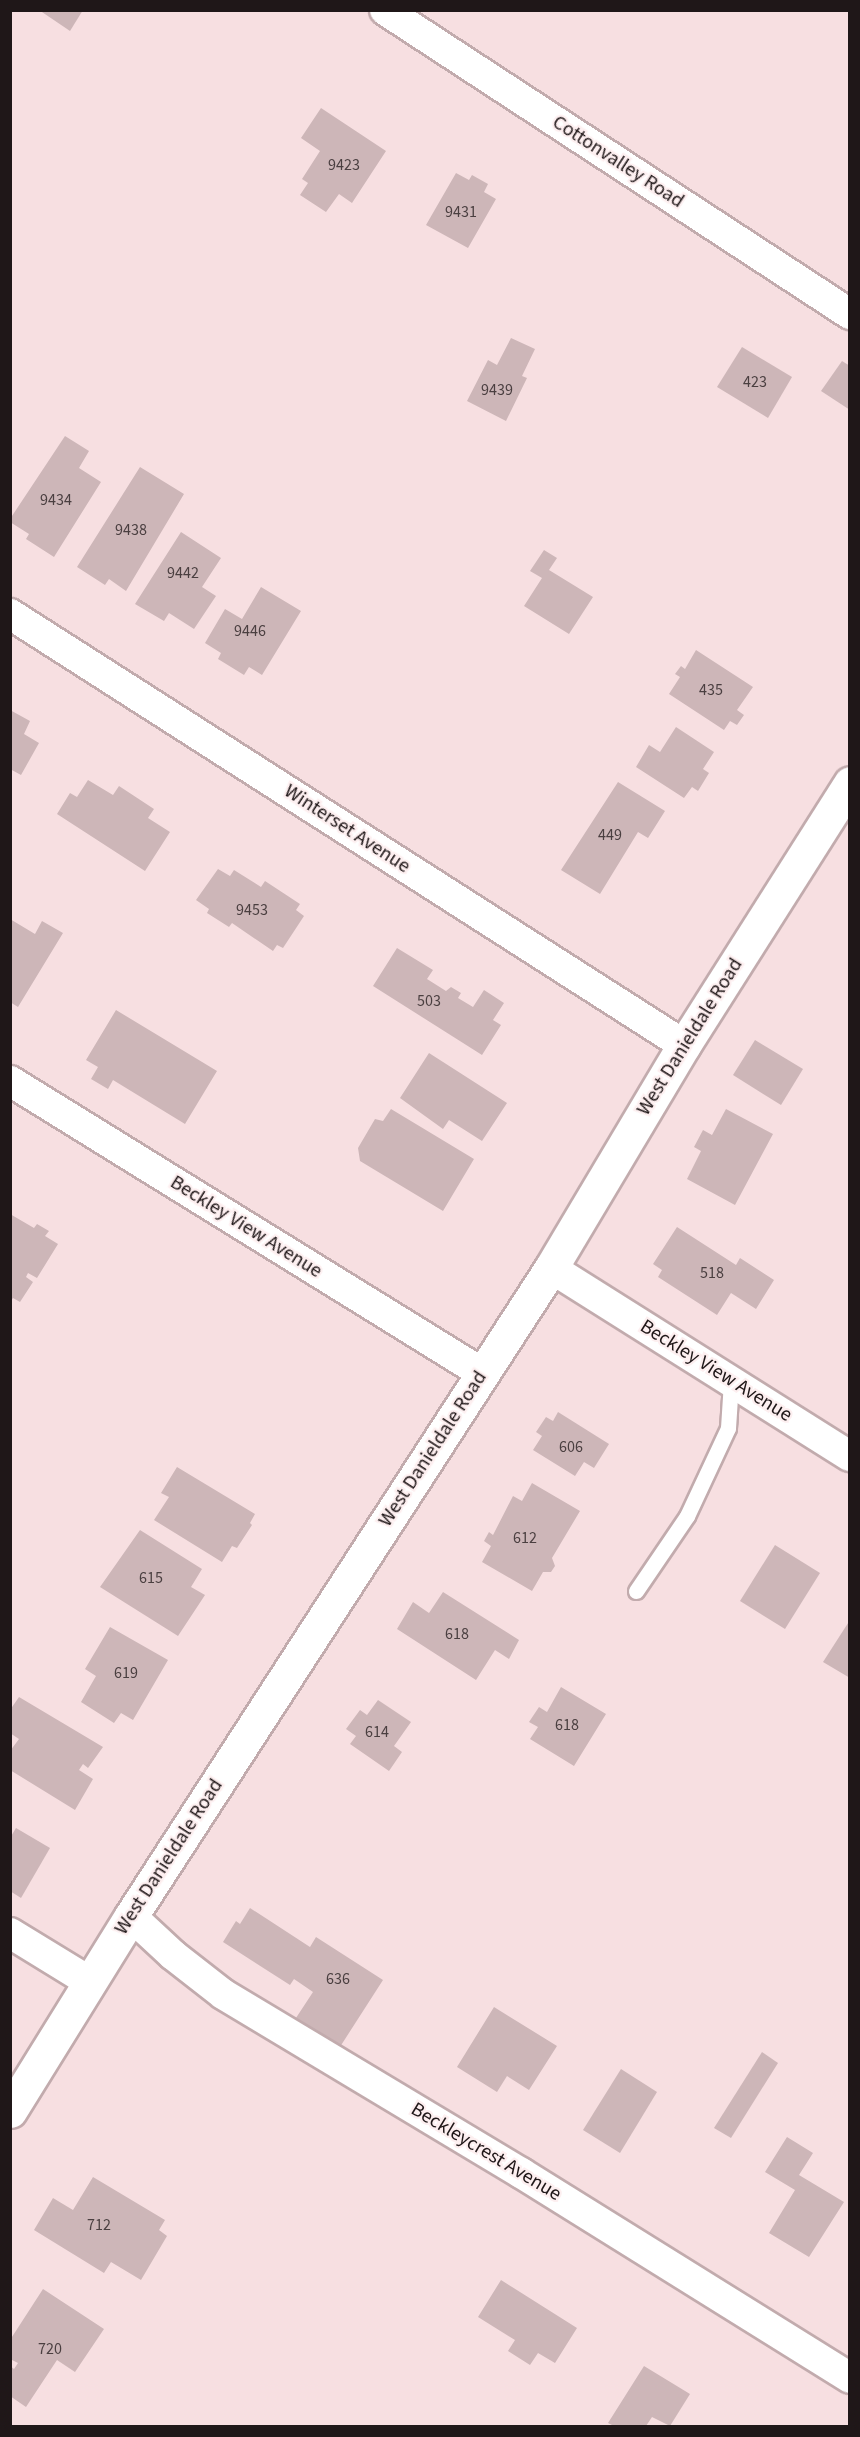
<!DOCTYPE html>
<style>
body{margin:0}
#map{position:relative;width:860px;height:2437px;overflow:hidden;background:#f7dfe1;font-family:"Source Sans 3",sans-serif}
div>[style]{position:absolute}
.building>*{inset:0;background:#cdb6b8}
.roads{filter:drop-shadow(2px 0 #c2abad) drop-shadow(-2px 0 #c2abad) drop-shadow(0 2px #c2abad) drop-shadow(0 -2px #c2abad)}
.service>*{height:15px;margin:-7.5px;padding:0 7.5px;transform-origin:7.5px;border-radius:7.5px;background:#fff}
.minor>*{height:30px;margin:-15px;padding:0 15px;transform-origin:15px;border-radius:15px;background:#fff}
.tertiary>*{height:33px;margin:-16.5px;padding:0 16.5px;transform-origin:16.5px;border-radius:16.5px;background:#fff}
span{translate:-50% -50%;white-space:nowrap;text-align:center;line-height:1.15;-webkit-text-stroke:4.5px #fdeff0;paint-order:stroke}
.number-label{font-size:16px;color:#4a3f40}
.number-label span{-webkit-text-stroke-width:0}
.street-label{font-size:20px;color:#1f1718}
.frame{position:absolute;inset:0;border:12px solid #1f1718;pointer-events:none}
</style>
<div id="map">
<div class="building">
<i style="clip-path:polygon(39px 10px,83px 10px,70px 31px)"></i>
<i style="clip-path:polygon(321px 108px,386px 151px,352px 203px,339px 194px,326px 212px,300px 195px,308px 183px,302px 179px,320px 151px,301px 138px)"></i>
<i style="clip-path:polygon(456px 173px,469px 180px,472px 175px,488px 184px,484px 192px,496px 199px,468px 248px,426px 225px)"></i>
<i style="clip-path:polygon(511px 338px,535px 349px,522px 376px,527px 378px,506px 421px,467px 401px,488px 360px,497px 365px)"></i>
<i style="clip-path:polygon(742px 347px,792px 377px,768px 418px,717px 387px)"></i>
<i style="clip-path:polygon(842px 361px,850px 366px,850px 410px,821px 391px)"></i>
<i style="clip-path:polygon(65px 436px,89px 451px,79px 468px,101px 482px,54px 557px,26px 539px,29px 534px,10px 522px,10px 519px)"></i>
<i style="clip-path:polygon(140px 467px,184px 494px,126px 591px,109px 579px,105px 585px,77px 567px)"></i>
<i style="clip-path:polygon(181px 532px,221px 558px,202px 587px,216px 596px,194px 629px,169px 613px,164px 621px,135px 604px)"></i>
<i style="clip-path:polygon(544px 550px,557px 558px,549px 570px,593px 597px,569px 634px,524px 606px,542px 578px,530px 571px)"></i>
<i style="clip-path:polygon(261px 587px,301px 611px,262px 675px,249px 667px,244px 675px,218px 659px,221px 653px,205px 643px,225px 609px,242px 619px)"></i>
<i style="clip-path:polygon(696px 650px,753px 687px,737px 710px,744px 715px,737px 725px,730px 721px,724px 730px,669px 694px,680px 677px,675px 674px,681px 666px,685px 669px)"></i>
<i style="clip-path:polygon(10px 710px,30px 721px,24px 734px,39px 743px,21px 775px,10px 769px)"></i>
<i style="clip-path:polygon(676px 727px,714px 752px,703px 769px,709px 773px,698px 791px,692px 787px,684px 798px,636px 767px,649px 745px,660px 752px)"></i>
<i style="clip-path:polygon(88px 780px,113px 795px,119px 786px,154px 809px,148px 818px,170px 832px,145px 871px,57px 814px,70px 793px,77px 797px)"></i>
<i style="clip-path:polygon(618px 782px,665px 811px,648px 838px,638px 832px,600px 894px,561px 870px)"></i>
<i style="clip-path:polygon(218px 869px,230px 876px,234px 870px,261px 887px,265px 881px,300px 904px,296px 910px,304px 916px,283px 948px,277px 945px,273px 951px,232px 923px,229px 927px,207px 913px,209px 909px,196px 900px)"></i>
<i style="clip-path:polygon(10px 919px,35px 934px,42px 921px,63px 933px,18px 1007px,10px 1002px)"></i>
<i style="clip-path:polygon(397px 948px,433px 970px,427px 979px,446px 991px,451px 987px,461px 993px,458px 998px,473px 1007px,484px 990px,504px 1003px,493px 1020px,501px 1025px,482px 1055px,373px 986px)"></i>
<i style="clip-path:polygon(116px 1010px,217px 1071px,185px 1124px,113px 1080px,108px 1089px,91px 1079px,98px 1067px,86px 1060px)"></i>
<i style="clip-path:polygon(755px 1040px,803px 1069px,781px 1105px,733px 1075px)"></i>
<i style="clip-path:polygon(429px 1053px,507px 1103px,482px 1141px,449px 1120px,443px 1129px,400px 1098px)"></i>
<i style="clip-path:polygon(391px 1109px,474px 1159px,443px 1211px,360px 1161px,358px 1148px,375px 1119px,383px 1121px)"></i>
<i style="clip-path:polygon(726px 1109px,773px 1134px,735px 1205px,687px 1179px,701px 1151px,694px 1147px,703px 1130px,712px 1135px)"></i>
<i style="clip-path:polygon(10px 1214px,34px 1228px,37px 1224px,49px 1231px,45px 1236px,58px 1244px,37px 1278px,28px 1273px,26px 1277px,33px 1282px,20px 1302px,13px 1298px,10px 1302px)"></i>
<i style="clip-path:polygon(677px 1227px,736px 1265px,740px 1258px,774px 1280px,756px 1309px,731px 1293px,717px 1315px,658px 1277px,662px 1270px,653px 1264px)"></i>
<i style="clip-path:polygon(558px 1412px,609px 1444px,594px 1468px,584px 1462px,575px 1476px,533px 1450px,542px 1436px,536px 1432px,546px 1417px,553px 1421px)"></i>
<i style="clip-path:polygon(177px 1467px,255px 1514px,250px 1523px,252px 1525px,237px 1548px,232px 1546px,222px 1562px,154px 1520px,169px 1497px,161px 1493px)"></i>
<i style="clip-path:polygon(532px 1483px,580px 1511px,552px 1558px,555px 1566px,551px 1572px,543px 1572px,532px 1591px,482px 1562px,491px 1546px,484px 1541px,489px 1532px,493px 1535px,513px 1496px,522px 1501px)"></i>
<i style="clip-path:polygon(140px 1530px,202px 1569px,191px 1587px,205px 1595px,178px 1636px,100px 1587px)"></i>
<i style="clip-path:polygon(775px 1545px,820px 1573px,785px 1629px,740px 1601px)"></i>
<i style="clip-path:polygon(443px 1592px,519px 1640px,509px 1659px,495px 1650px,476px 1680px,397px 1629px,413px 1602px,429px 1613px)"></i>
<i style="clip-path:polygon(850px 1620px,850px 1678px,823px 1662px)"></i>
<i style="clip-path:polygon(110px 1627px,168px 1660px,133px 1720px,121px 1713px,114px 1723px,81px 1702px,96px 1676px,85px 1669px)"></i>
<i style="clip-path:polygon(561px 1687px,606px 1714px,574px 1766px,530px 1739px,538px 1727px,529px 1722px,539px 1707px,547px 1712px)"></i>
<i style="clip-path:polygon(19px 1697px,103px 1747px,88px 1768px,83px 1764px,79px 1770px,93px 1779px,75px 1810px,10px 1770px,10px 1751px,19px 1739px,10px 1733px,10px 1710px)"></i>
<i style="clip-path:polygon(378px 1700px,411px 1722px,394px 1746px,402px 1752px,389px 1771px,350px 1744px,356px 1736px,346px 1729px,360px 1710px,367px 1715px)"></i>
<i style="clip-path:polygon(16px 1828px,50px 1848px,21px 1898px,10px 1891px,10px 1838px)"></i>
<i style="clip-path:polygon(250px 1908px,310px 1947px,316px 1937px,383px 1980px,338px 2050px,294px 2021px,313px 1992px,294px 1979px,290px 1985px,223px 1942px,236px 1921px,240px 1924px)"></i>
<i style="clip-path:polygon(494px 2007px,557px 2046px,529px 2090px,507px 2076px,497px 2092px,457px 2067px)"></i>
<i style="clip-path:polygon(762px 2052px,778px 2063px,731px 2138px,714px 2128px)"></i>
<i style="clip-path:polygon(621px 2069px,657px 2092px,620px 2153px,583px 2130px)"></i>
<i style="clip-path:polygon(787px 2137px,813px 2153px,799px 2175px,844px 2202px,809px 2257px,769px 2233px,795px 2190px,765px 2172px)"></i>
<i style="clip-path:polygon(93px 2177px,165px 2220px,159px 2230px,167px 2236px,141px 2280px,111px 2262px,104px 2273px,34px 2230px,53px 2198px,73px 2210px)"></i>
<i style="clip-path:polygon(501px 2280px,577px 2328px,555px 2363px,538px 2353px,530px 2365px,508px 2351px,515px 2340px,478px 2317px)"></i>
<i style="clip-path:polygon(43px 2289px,104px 2329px,75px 2372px,57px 2360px,26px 2407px,10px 2396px,10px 2366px,14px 2369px,18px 2363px,10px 2359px,10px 2340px)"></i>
<i style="clip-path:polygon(644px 2366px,690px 2394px,670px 2426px,652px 2417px,646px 2426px,614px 2426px,608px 2423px)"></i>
</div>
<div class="roads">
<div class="service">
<i style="left:636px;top:1591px;width:91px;rotate:-55.8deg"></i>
<i style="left:687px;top:1516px;width:97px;rotate:-65deg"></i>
<i style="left:728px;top:1428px;width:47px;rotate:-86.3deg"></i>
</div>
<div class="minor">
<i style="left:385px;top:10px;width:556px;rotate:33.18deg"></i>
<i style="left:10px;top:614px;width:800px;rotate:32.6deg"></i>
<i style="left:10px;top:1081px;width:555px;rotate:31.74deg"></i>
<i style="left:551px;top:1268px;width:353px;rotate:32.2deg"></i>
<i style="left:131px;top:1916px;width:57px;rotate:42.9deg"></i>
<i style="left:173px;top:1955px;width:63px;rotate:38deg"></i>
<i style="left:223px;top:1994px;width:348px;rotate:31deg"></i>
<i style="left:521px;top:2173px;width:388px;rotate:31.9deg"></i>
<i style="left:10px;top:1933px;width:94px;rotate:31.5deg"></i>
</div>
<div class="tertiary">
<i style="left:10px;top:2111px;width:229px;rotate:-58.2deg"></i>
<i style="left:131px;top:1916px;width:772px;rotate:-57.05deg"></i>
<i style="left:551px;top:1268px;width:260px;rotate:-59.2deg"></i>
<i style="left:684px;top:1045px;width:310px;rotate:-57.6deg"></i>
</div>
</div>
<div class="number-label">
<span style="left:344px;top:165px">9423</span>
<span style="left:461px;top:212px">9431</span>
<span style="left:755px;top:382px">423</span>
<span style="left:497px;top:390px">9439</span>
<span style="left:56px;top:500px">9434</span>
<span style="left:131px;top:530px">9438</span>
<span style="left:183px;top:573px">9442</span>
<span style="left:250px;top:631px">9446</span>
<span style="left:711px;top:690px">435</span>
<span style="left:610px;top:835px">449</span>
<span style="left:252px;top:910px">9453</span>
<span style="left:429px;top:1001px">503</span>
<span style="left:712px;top:1273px">518</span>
<span style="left:571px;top:1447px">606</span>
<span style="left:525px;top:1538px">612</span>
<span style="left:151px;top:1578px">615</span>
<span style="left:457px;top:1634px">618</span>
<span style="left:126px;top:1673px">619</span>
<span style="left:567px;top:1725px">618</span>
<span style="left:377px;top:1732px">614</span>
<span style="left:338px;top:1979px">636</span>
<span style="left:99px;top:2225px">712</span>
<span style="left:50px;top:2349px">720</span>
</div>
<div class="street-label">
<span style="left:618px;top:162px;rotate:33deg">Cottonvalley Road</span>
<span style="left:347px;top:829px;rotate:33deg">Winterset Avenue</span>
<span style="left:690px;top:1037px;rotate:-58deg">West Danieldale Road</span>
<span style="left:246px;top:1227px;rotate:32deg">Beckley View Avenue</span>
<span style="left:716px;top:1371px;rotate:32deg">Beckley View Avenue</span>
<span style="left:433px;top:1449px;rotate:-57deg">West Danieldale Road</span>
<span style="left:169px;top:1857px;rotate:-57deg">West Danieldale Road</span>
<span style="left:486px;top:2152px;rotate:31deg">Beckleycrest Avenue</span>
</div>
<div class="frame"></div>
</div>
